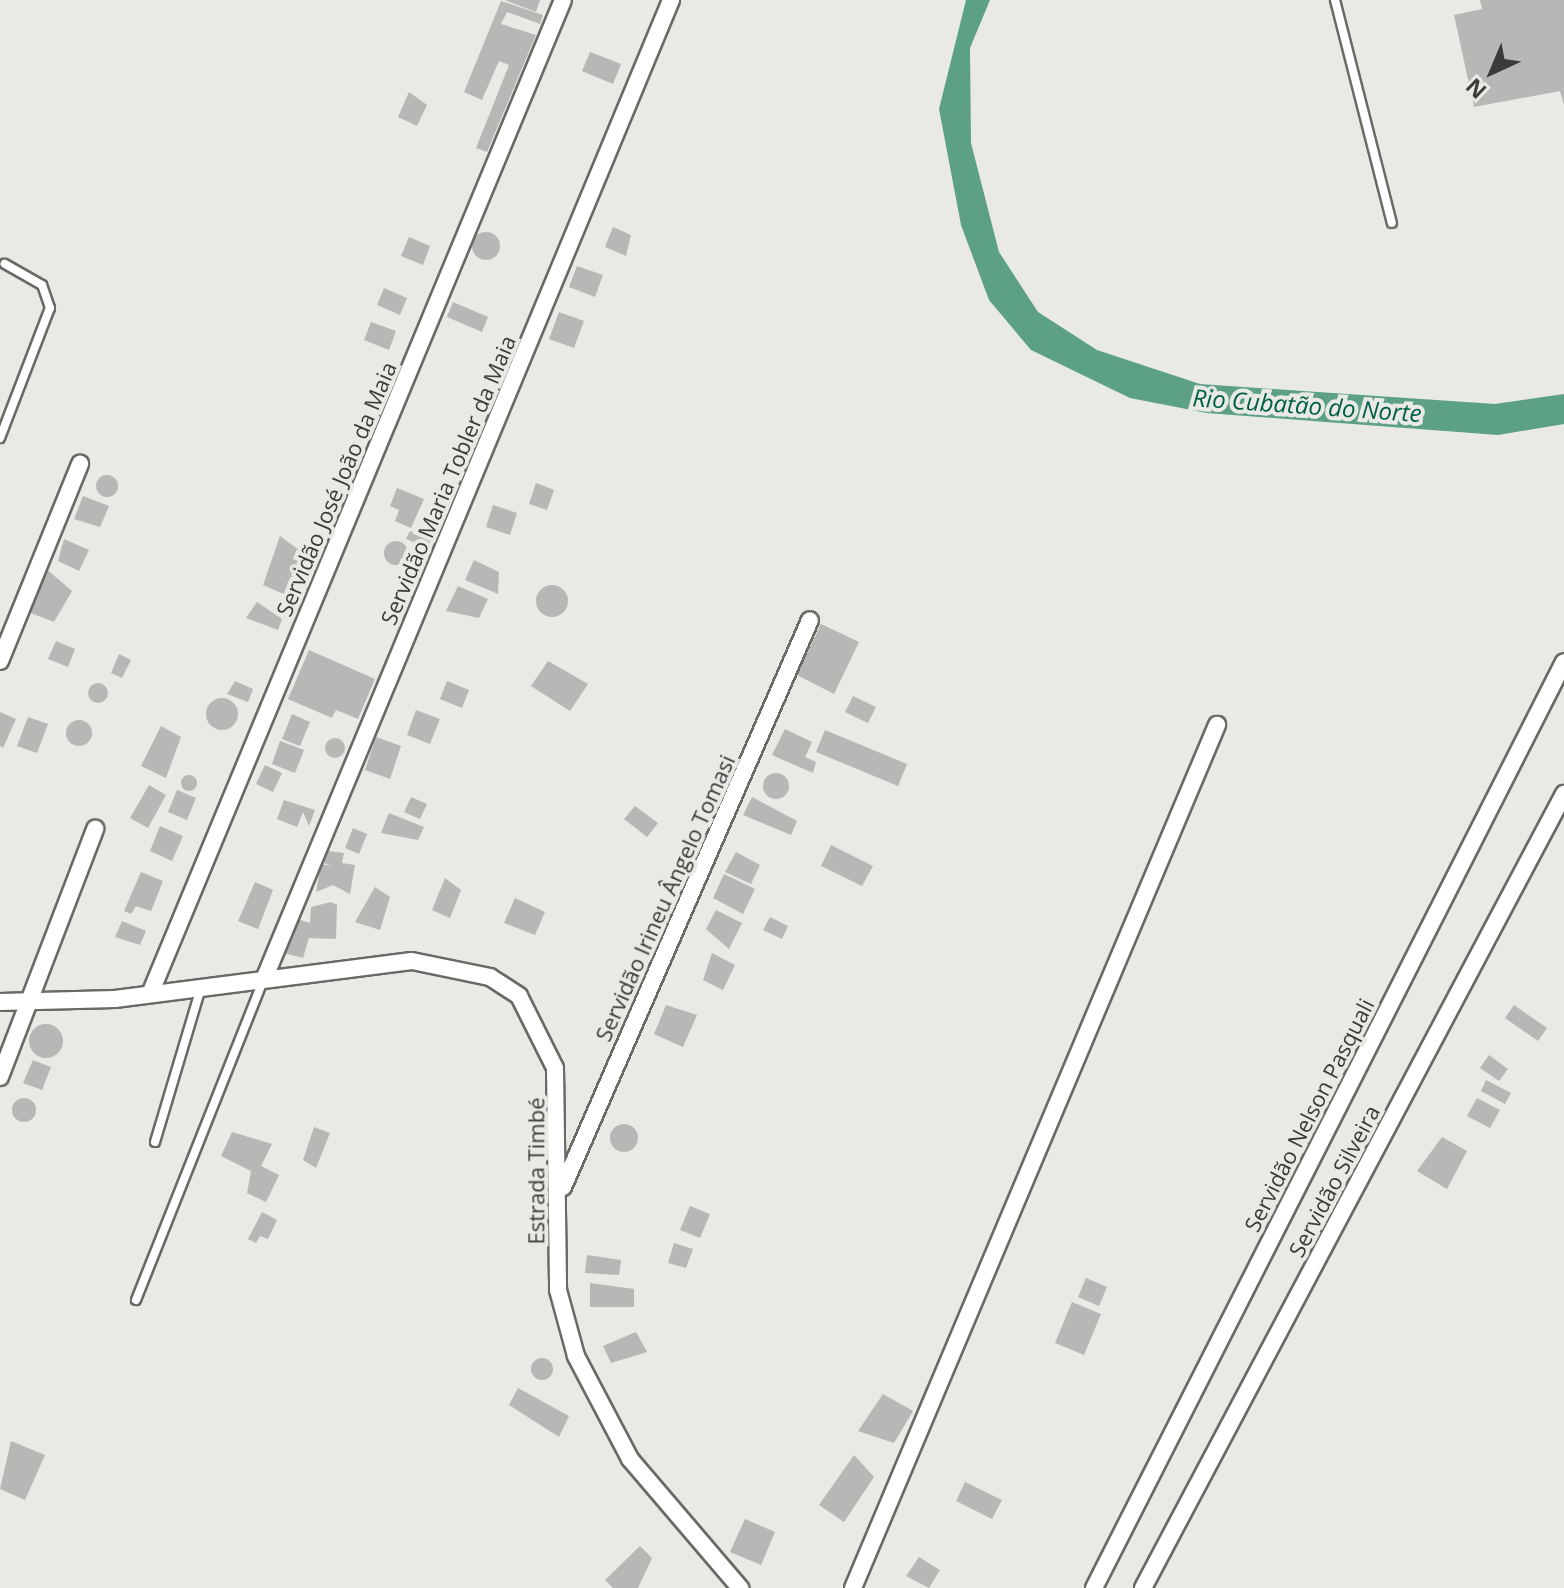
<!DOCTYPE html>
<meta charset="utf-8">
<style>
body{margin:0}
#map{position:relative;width:1564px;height:1588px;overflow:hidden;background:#e9e9e6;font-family:"Open Sans",sans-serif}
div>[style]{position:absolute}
.water>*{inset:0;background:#5ca085}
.building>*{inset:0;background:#b6b8b5}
.round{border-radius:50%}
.roads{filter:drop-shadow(2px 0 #696966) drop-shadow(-2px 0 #696966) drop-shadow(0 2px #696966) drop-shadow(0 -2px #696966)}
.lane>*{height:8px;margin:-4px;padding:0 4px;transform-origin:4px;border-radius:4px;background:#fff}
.street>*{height:16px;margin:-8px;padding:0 8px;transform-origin:8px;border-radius:8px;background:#fff}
span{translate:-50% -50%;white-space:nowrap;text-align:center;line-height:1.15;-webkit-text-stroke:8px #e9e9e6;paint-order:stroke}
.street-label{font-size:22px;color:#3b3b3a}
.water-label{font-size:24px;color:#005f45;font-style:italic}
.north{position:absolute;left:1452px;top:32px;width:80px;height:80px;-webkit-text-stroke:6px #e9e9e6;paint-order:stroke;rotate:224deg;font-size:22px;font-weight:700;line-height:32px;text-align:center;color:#3b3b3a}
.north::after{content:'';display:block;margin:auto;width:28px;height:36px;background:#3b3b3a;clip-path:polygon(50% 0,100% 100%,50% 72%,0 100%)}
</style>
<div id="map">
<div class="water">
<i style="clip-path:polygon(966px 0,990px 0,970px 48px,971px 143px,999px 252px,1038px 312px,1097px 350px,1200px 384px,1495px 404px,1564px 394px,1564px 424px,1498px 435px,1207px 413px,1130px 398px,1031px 350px,989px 300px,961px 225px,939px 109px)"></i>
</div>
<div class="building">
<i style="clip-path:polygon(505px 0,540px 0,536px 12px)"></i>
<i style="clip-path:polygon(1480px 0,1564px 0,1564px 105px,1560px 91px,1474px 107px,1454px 15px,1482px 9px)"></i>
<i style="clip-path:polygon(501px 1px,543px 15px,540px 24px,507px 12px,501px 24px,536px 35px,487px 152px,476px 148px,509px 65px,499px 61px,482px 100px,464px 92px)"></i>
<i style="clip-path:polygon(590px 52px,621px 64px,613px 84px,582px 71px)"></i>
<i style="clip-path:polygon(409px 92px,427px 105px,417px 126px,398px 117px)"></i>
<i style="clip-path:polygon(613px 227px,631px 235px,626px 256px,605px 247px)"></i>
<i class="round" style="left:472px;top:232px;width:28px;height:28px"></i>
<i style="clip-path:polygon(409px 237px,430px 246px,423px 265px,401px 256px)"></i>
<i style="clip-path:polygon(577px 266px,603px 275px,595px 297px,569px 287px)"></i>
<i style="clip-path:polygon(384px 288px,407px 298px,400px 315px,377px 305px)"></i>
<i style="clip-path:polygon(453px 302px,488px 317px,482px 332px,447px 317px)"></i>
<i style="clip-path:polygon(559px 312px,584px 321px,574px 348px,549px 339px)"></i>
<i style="clip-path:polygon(371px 322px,396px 331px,389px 350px,364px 340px)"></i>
<i class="round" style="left:96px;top:475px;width:22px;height:22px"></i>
<i style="clip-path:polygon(536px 483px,554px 490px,547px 510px,529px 504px)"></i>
<i style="clip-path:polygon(443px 486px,451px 490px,428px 548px,406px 539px,410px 531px,422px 537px)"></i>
<i style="clip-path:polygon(397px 488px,424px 499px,411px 528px,395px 521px,399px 510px,390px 506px)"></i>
<i style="clip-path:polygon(83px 496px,109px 506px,100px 527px,74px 519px)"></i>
<i style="clip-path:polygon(493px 505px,517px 513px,510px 535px,486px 527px)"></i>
<i style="clip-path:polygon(280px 536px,303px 553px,293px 598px,263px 585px)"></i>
<i style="clip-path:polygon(64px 539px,89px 550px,79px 571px,58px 561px)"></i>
<i class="round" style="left:384px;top:541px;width:24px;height:24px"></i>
<i style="clip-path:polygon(474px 560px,499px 572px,498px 594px,465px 580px)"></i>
<i style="clip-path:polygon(44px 567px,72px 591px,54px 622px,23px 610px)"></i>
<i class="round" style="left:536px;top:585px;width:32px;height:32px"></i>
<i style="clip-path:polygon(458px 586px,488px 599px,479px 618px,446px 611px)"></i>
<i style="clip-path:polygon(257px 602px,282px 619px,278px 630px,246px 618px)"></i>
<i style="clip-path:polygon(821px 624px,859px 642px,834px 694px,797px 675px)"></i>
<i style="clip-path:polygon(56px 641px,75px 649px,68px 667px,48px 659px)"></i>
<i style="clip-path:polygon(309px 650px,375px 679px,358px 719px,336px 710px,332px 718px,288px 699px)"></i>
<i style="clip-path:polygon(119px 654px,131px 660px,122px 678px,111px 673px)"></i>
<i style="clip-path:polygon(548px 661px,588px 684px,570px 711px,531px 686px)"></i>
<i style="clip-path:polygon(235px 681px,253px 689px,248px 702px,227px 694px)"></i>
<i style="clip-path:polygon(447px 681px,469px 690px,462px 708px,440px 699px)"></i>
<i class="round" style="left:88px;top:683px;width:20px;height:20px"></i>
<i style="clip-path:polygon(853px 696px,876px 707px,868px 723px,845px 712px)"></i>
<i class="round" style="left:206px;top:698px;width:32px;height:32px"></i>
<i style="clip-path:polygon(416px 710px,440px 719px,430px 744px,407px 735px)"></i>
<i style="clip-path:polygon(0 712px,16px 719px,3px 748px,0 746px)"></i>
<i style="clip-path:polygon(292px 714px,310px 722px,300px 746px,282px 739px)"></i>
<i style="clip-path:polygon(28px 717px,48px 724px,37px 753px,17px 746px)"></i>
<i class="round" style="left:66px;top:720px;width:26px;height:26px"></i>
<i style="clip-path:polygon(161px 726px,181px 737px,166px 778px,141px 766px)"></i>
<i style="clip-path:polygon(785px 729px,812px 742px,805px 757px,816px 762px,813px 773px,772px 755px)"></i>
<i style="clip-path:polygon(825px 730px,907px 764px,898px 786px,816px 752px)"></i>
<i style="clip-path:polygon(376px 737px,401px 746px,390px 779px,365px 770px)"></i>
<i class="round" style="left:325px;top:738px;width:20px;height:20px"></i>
<i style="clip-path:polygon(280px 741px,304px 750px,295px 773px,272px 764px)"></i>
<i style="clip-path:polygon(265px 765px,282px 773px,273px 792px,256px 784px)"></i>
<i class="round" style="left:763px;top:773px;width:26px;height:26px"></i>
<i class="round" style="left:181px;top:775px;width:16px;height:16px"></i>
<i style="clip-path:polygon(149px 785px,166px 795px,148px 828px,130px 818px)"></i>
<i style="clip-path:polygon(177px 790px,196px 798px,187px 820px,168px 812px)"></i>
<i style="clip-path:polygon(411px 797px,427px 804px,420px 819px,404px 812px)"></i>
<i style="clip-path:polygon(752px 797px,797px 821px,791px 835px,743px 815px)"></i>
<i style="clip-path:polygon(284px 800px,315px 810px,309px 826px,303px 812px,297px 827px,277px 819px)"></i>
<i style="clip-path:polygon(635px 806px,658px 823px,647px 837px,624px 819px)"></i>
<i style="clip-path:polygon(389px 813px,424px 827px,418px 840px,381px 833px)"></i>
<i style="clip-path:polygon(160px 826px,183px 836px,172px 861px,150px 851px)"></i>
<i style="clip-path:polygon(353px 828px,367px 834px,359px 854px,345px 848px)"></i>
<i style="clip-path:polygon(831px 845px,873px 866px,862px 886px,821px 866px)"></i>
<i style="clip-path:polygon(328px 851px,344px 853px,342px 863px,355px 865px,350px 894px,333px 885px,316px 892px,321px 864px,332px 866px,324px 863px)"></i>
<i style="clip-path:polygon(736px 852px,760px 865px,751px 884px,725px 872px)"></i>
<i style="clip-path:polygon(141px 872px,163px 881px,151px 911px,136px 906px,131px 914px,124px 911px)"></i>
<i style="clip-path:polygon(724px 874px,755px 889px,743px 914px,713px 898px)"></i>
<i style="clip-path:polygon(445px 878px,461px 890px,450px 918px,432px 910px)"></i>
<i style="clip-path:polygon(255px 882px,273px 890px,258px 929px,238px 921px)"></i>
<i style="clip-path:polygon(375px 887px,390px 897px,380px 930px,355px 922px)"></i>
<i style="clip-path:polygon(515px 898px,545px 912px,535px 935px,504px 923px)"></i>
<i style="clip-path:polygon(331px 902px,337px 905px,336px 939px,309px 938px,303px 958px,284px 953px,294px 918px,310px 923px,311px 907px)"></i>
<i style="clip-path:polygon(716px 910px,742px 923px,729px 949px,706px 929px)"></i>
<i style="clip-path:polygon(770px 917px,788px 926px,782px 939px,763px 930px)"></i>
<i style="clip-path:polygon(122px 921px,146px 931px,140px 945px,115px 937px)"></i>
<i style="clip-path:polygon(712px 953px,735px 965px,723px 990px,703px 980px)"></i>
<i style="clip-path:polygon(666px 1005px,697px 1015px,683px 1047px,654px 1034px)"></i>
<i style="clip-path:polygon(1514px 1005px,1547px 1028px,1538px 1041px,1505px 1018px)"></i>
<i class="round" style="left:29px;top:1024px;width:34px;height:34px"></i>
<i style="clip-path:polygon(1489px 1055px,1508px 1069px,1499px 1081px,1480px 1068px)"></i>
<i style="clip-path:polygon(33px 1060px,51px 1067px,42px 1090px,23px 1083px)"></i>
<i style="clip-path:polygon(1486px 1080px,1511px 1093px,1505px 1104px,1481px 1091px)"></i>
<i class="round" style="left:12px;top:1098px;width:24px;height:24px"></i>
<i style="clip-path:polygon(1477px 1098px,1500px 1110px,1490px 1128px,1467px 1116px)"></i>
<i class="round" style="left:610px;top:1124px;width:28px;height:28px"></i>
<i style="clip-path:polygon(314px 1127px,330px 1133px,316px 1168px,303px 1160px)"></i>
<i style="clip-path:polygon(232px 1132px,272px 1144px,261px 1166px,279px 1175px,266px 1202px,247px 1193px,251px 1171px,221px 1156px)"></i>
<i style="clip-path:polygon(1442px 1137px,1467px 1151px,1447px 1189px,1417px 1171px)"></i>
<i style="clip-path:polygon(690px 1206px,710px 1214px,700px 1238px,680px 1230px)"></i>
<i style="clip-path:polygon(262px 1212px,277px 1220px,268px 1239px,260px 1236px,256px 1243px,248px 1239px)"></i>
<i style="clip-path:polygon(674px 1243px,693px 1249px,686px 1268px,668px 1263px)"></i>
<i style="clip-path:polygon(587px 1255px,621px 1260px,619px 1275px,585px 1273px)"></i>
<i style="clip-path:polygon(1086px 1278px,1107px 1287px,1099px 1306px,1078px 1297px)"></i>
<i style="clip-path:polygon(590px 1283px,634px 1289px,634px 1307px,590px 1307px)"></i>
<i style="clip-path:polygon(1072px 1302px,1101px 1314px,1084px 1355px,1055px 1343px)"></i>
<i style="clip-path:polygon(636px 1332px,647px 1352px,611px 1363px,603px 1346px)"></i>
<i class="round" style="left:531px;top:1358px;width:22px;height:22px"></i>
<i style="clip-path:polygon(518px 1388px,569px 1416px,559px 1437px,509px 1405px)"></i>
<i style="clip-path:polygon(883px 1394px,913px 1411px,894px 1443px,858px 1431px)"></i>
<i style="clip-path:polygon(11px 1441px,45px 1455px,25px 1500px,0 1489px)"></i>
<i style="clip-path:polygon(854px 1455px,874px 1477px,844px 1522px,819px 1505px)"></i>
<i style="clip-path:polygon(965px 1482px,1002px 1500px,992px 1519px,956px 1501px)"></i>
<i style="clip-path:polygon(745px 1519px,775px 1532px,761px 1565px,730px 1552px)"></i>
<i style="clip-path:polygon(640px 1546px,652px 1558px,638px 1588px,613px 1588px,605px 1580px)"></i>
<i style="clip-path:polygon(919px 1557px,940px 1570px,929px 1588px,906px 1576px)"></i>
</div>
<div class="roads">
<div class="lane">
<i style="left:1335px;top:0;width:230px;rotate:75.7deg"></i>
<i style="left:0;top:438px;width:139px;rotate:-69deg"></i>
<i style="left:50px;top:308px;width:24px;rotate:-109deg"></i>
<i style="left:42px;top:285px;width:43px;rotate:-150.4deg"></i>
<i style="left:155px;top:1142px;width:161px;rotate:-73.4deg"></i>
<i style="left:136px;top:1300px;width:343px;rotate:-68.3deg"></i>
</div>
<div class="street">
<i style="left:0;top:661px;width:213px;rotate:-67.9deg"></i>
<i style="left:265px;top:977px;width:1058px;rotate:-67.43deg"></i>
<i style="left:150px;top:994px;width:1076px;rotate:-67.44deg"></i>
<i style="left:0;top:1002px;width:115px;rotate:-1.5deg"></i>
<i style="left:115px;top:999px;width:299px;rotate:-7.3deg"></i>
<i style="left:412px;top:961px;width:80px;rotate:11.6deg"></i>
<i style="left:490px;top:977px;width:35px;rotate:33deg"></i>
<i style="left:519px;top:996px;width:80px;rotate:63.4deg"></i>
<i style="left:555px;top:1068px;width:222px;rotate:89.2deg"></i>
<i style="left:558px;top:1290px;width:68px;rotate:74.7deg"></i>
<i style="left:576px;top:1356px;width:116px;rotate:62.3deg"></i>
<i style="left:630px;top:1459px;width:170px;rotate:49.5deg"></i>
<i style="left:0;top:1077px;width:266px;rotate:-69deg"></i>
<i style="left:563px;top:1187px;width:618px;rotate:-66.46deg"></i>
<i style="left:853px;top:1588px;width:937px;rotate:-67.13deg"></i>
<i style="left:1094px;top:1588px;width:1038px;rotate:-63.09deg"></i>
<i style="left:1143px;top:1588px;width:899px;rotate:-62.07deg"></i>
</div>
</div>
<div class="street-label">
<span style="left:448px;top:480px;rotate:-67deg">Servidão Maria Tobler da Maia</span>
<span style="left:336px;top:489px;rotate:-67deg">Servidão José João da Maia</span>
<span style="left:665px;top:898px;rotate:-66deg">Servidão Irineu Ângelo Tomasi</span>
<span style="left:1309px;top:1115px;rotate:-63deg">Servidão Nelson Pasquali</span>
<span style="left:536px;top:1171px;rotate:-90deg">Estrada Timbé</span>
<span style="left:1334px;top:1181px;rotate:-62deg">Servidão Silveira</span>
</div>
<div class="water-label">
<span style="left:1307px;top:405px;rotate:4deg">Rio Cubatão do Norte</span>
</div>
<div class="north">N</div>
</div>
